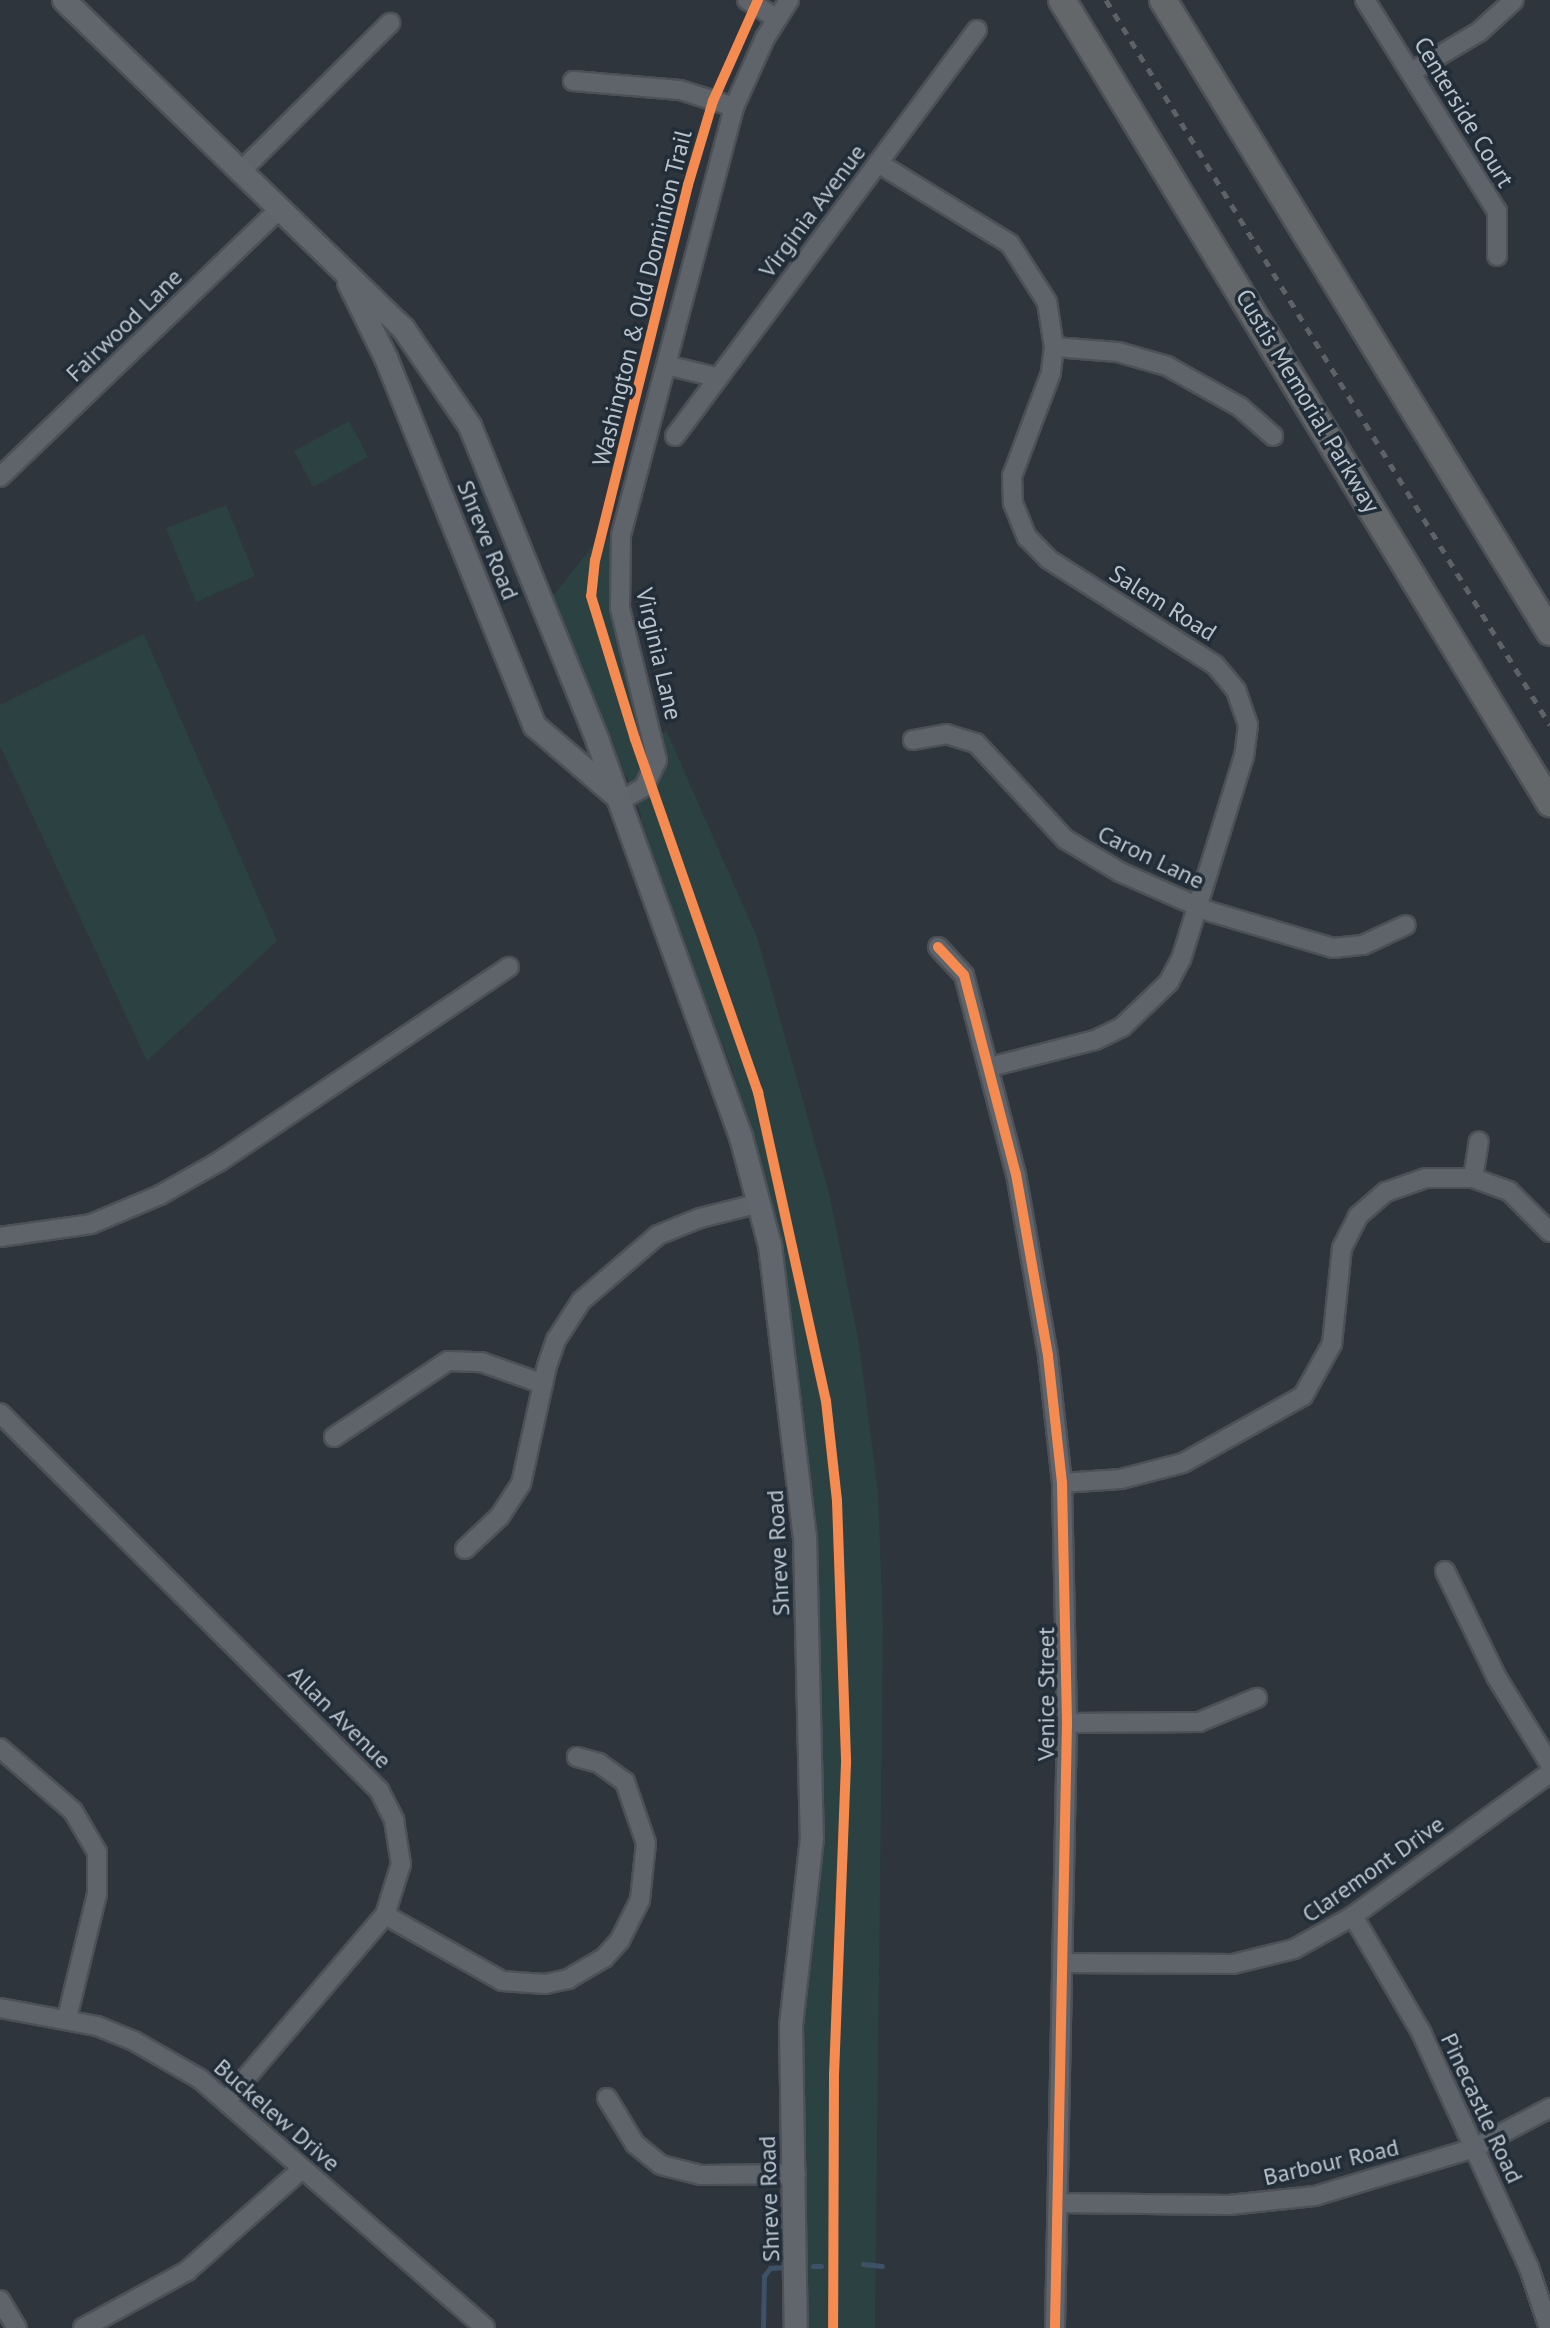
<!DOCTYPE html>
<style>
body{margin:0}
#map{position:relative;width:1550px;height:2328px;overflow:hidden;background:#2e353c;font-family:"PT Sans",sans-serif}
div>[style]{position:absolute}
.green>*{inset:0;background:#2b4142}
.stream>*{height:5px;margin:-2.5px;padding:0 2.5px;transform-origin:2.5px;border-radius:2.5px;background:#3d5267}
.roads{filter:drop-shadow(2px 0 #4d5157) drop-shadow(-2px 0 #4d5157) drop-shadow(0 2px #4d5157) drop-shadow(0 -2px #4d5157)}
.minor>*{height:18px;margin:-9px;padding:0 9px;transform-origin:9px;border-radius:9px;background:#5f646a}
.major>*{height:22px;margin:-11px;padding:0 11px;transform-origin:11px;border-radius:11px;background:#61666c}
.highway>*{height:26px;margin:-13px;padding:0 13px;transform-origin:13px;border-radius:13px;background:#64676a}
.rail>*{height:5px;margin-top:-2.5px;transform-origin:0;background:repeating-linear-gradient(90deg,#5d6268 0 8px,transparent 0 16px)}
.cycleway>*{height:10px;margin:-5px;padding:0 5px;transform-origin:5px;border-radius:5px;background:#f68b52}
span{translate:-50% -50%;white-space:nowrap;text-align:center;line-height:1.15;-webkit-text-stroke:7px #212d38;paint-order:stroke}
.street-label{font-size:24px;color:#bac3cc}
</style>
<div id="map">
<div class="green">
<i style="clip-path:polygon(349px 421px,368px 457px,313px 487px,294px 451px)"></i>
<i style="clip-path:polygon(226px 505px,255px 576px,196px 602px,166px 528px)"></i>
<i style="clip-path:polygon(610px 537px,610px 603px,647px 748px,666px 730px,757px 937px,830px 1197px,859px 1344px,878px 1492px,883px 1627px,875px 2328px,804px 2328px,797px 2060px,820px 1711px,804px 1433px,755px 1146px,732px 1069px,639px 828px,641px 815px,627px 777px,619px 772px,550px 600px,594px 544px)"></i>
<i style="clip-path:polygon(144px 634px,277px 941px,147px 1061px,0 746px,0 705px)"></i>
</div>
<div class="stream">
<i style="left:863px;top:2264px;width:19px;rotate:6deg"></i>
<i style="left:813px;top:2266px;width:8px"></i>
<i style="left:763px;top:2328px;width:52px;rotate:-88.9deg"></i>
<i style="left:764px;top:2276px;width:10px;rotate:-53deg"></i>
<i style="left:770px;top:2268px;width:15px;rotate:-4deg"></i>
</div>
<div class="roads">
<div class="minor">
<i style="left:747px;top:0;width:34px;rotate:32deg"></i>
<i style="left:1365px;top:0;width:249px;rotate:58deg"></i>
<i style="left:1497px;top:211px;width:45px;rotate:90deg"></i>
<i style="left:1413px;top:71px;width:77px;rotate:-30.6deg"></i>
<i style="left:1479px;top:32px;width:47px;rotate:-42.4deg"></i>
<i style="left:573px;top:81px;width:107px;rotate:4.8deg"></i>
<i style="left:680px;top:90px;width:57px;rotate:17.5deg"></i>
<i style="left:878px;top:163px;width:155px;rotate:31.5deg"></i>
<i style="left:1010px;top:244px;width:69px;rotate:57.5deg"></i>
<i style="left:1047px;top:302px;width:46px;rotate:81.2deg"></i>
<i style="left:1054px;top:347px;width:26px;rotate:97deg"></i>
<i style="left:1051px;top:373px;width:110px;rotate:110.7deg"></i>
<i style="left:1012px;top:476px;width:27px;rotate:88deg"></i>
<i style="left:1013px;top:503px;width:37px;rotate:68deg"></i>
<i style="left:1027px;top:537px;width:30px;rotate:46deg"></i>
<i style="left:1048px;top:559px;width:198px;rotate:32.4deg"></i>
<i style="left:1215px;top:665px;width:33px;rotate:50deg"></i>
<i style="left:1236px;top:690px;width:37px;rotate:71deg"></i>
<i style="left:1248px;top:725px;width:31px;rotate:97deg"></i>
<i style="left:1244px;top:756px;width:213px;rotate:107.2deg"></i>
<i style="left:1181px;top:959px;width:26px;rotate:118deg"></i>
<i style="left:1169px;top:982px;width:65px;rotate:136.2deg"></i>
<i style="left:1122px;top:1027px;width:30px;rotate:154deg"></i>
<i style="left:1095px;top:1040px;width:108px;rotate:165.6deg"></i>
<i style="left:242px;top:170px;width:209px;rotate:-44.8deg"></i>
<i style="left:1054px;top:347px;width:64px;rotate:4.5deg"></i>
<i style="left:1118px;top:352px;width:51px;rotate:15.9deg"></i>
<i style="left:1167px;top:366px;width:84px;rotate:29.3deg"></i>
<i style="left:1240px;top:407px;width:44px;rotate:41.3deg"></i>
<i style="left:666px;top:365px;width:51px;rotate:13.5deg"></i>
<i style="left:675px;top:436px;width:506px;rotate:-53.36deg"></i>
<i style="left:0;top:477px;width:389px;rotate:-43.8deg"></i>
<i style="left:913px;top:740px;width:34px;rotate:-10deg"></i>
<i style="left:946px;top:734px;width:31px;rotate:17deg"></i>
<i style="left:976px;top:743px;width:131px;rotate:47.2deg"></i>
<i style="left:1065px;top:839px;width:64px;rotate:31deg"></i>
<i style="left:1120px;top:872px;width:96px;rotate:23.9deg"></i>
<i style="left:1208px;top:911px;width:130px;rotate:16.5deg"></i>
<i style="left:1333px;top:948px;width:30px;rotate:-6deg"></i>
<i style="left:1363px;top:945px;width:47px;rotate:-24.9deg"></i>
<i style="left:620px;top:801px;width:28px;rotate:-30deg"></i>
<i style="left:644px;top:787px;width:30px;rotate:-64deg"></i>
<i style="left:657px;top:760px;width:156px;rotate:-103.7deg"></i>
<i style="left:620px;top:608px;width:73px;rotate:-89.2deg"></i>
<i style="left:621px;top:535px;width:443px;rotate:-75.2deg"></i>
<i style="left:734px;top:107px;width:76px;rotate:-65.8deg"></i>
<i style="left:765px;top:38px;width:45px;rotate:-57.7deg"></i>
<i style="left:938px;top:947px;width:38px;rotate:47deg"></i>
<i style="left:964px;top:975px;width:206px;rotate:75.4deg"></i>
<i style="left:1016px;top:1174px;width:185px;rotate:80deg"></i>
<i style="left:1048px;top:1356px;width:128px;rotate:83.7deg"></i>
<i style="left:1062px;top:1483px;width:240px;rotate:88.8deg"></i>
<i style="left:1067px;top:1723px;width:605px;rotate:91.14deg"></i>
<i style="left:1473px;top:1178px;width:37px;rotate:-81deg"></i>
<i style="left:0;top:1237px;width:92px;rotate:-8.1deg"></i>
<i style="left:91px;top:1224px;width:75px;rotate:-22.8deg"></i>
<i style="left:160px;top:1195px;width:69px;rotate:-29.5deg"></i>
<i style="left:220px;top:1161px;width:348px;rotate:-33.9deg"></i>
<i style="left:0;top:1413px;width:535px;rotate:44.85deg"></i>
<i style="left:379px;top:1790px;width:34px;rotate:63deg"></i>
<i style="left:394px;top:1820px;width:45px;rotate:81deg"></i>
<i style="left:401px;top:1864px;width:53px;rotate:107.4deg"></i>
<i style="left:385px;top:1915px;width:243px;rotate:130.5deg"></i>
<i style="left:334px;top:1437px;width:137px;rotate:-33.7deg"></i>
<i style="left:448px;top:1361px;width:33px;rotate:2deg"></i>
<i style="left:481px;top:1362px;width:66px;rotate:19.5deg"></i>
<i style="left:1062px;top:1483px;width:59px;rotate:-3.9deg"></i>
<i style="left:1121px;top:1479px;width:64px;rotate:-14.5deg"></i>
<i style="left:1183px;top:1463px;width:137px;rotate:-29.2deg"></i>
<i style="left:1303px;top:1396px;width:60px;rotate:-60.9deg"></i>
<i style="left:1332px;top:1344px;width:97px;rotate:-84.1deg"></i>
<i style="left:1342px;top:1248px;width:36px;rotate:-63deg"></i>
<i style="left:1358px;top:1216px;width:37px;rotate:-41deg"></i>
<i style="left:1386px;top:1192px;width:42px;rotate:-19.3deg"></i>
<i style="left:1426px;top:1178px;width:47px"></i>
<i style="left:1473px;top:1178px;width:38px;rotate:20deg"></i>
<i style="left:1509px;top:1191px;width:58px;rotate:45deg"></i>
<i style="left:465px;top:1549px;width:48px;rotate:-43.3deg"></i>
<i style="left:500px;top:1516px;width:38px;rotate:-57deg"></i>
<i style="left:521px;top:1484px;width:121px;rotate:-77.6deg"></i>
<i style="left:547px;top:1366px;width:28px;rotate:-71deg"></i>
<i style="left:556px;top:1340px;width:46px;rotate:-57.3deg"></i>
<i style="left:581px;top:1301px;width:101px;rotate:-40.6deg"></i>
<i style="left:658px;top:1235px;width:45px;rotate:-22deg"></i>
<i style="left:700px;top:1218px;width:62px;rotate:-14deg"></i>
<i style="left:1445px;top:1571px;width:119px;rotate:64.1deg"></i>
<i style="left:1497px;top:1678px;width:101px;rotate:58.4deg"></i>
<i style="left:1067px;top:1723px;width:132px;rotate:-0.4deg"></i>
<i style="left:1199px;top:1722px;width:63px;rotate:-22.5deg"></i>
<i style="left:0;top:1748px;width:96px;rotate:40.8deg"></i>
<i style="left:73px;top:1811px;width:48px;rotate:59.7deg"></i>
<i style="left:97px;top:1852px;width:42px;rotate:90deg"></i>
<i style="left:97px;top:1894px;width:128px;rotate:103.6deg"></i>
<i style="left:385px;top:1915px;width:134px;rotate:29.4deg"></i>
<i style="left:502px;top:1981px;width:43px;rotate:4deg"></i>
<i style="left:545px;top:1984px;width:24px;rotate:-12deg"></i>
<i style="left:568px;top:1979px;width:42px;rotate:-30.3deg"></i>
<i style="left:604px;top:1958px;width:24px;rotate:-48deg"></i>
<i style="left:620px;top:1940px;width:45px;rotate:-63.4deg"></i>
<i style="left:640px;top:1900px;width:57px;rotate:-84deg"></i>
<i style="left:646px;top:1843px;width:65px;rotate:-109deg"></i>
<i style="left:625px;top:1782px;width:32px;rotate:-144deg"></i>
<i style="left:599px;top:1763px;width:23px;rotate:-165deg"></i>
<i style="left:1353px;top:1916px;width:134px;rotate:59.6deg"></i>
<i style="left:1421px;top:2032px;width:260px;rotate:65.4deg"></i>
<i style="left:1529px;top:2268px;width:63px;rotate:71.6deg"></i>
<i style="left:1064px;top:1963px;width:169px;rotate:0.3deg"></i>
<i style="left:1233px;top:1964px;width:63px;rotate:-13.8deg"></i>
<i style="left:1294px;top:1949px;width:68px;rotate:-29.2deg"></i>
<i style="left:1353px;top:1916px;width:243px;rotate:-36deg"></i>
<i style="left:0;top:2008px;width:99px;rotate:10.5deg"></i>
<i style="left:97px;top:2026px;width:40px;rotate:22deg"></i>
<i style="left:134px;top:2041px;width:76px;rotate:29.9deg"></i>
<i style="left:200px;top:2079px;width:378px;rotate:41.1deg"></i>
<i style="left:607px;top:2098px;width:54px;rotate:58.7deg"></i>
<i style="left:635px;top:2144px;width:33px;rotate:39deg"></i>
<i style="left:661px;top:2165px;width:41px;rotate:14deg"></i>
<i style="left:701px;top:2175px;width:95px;rotate:-0.6deg"></i>
<i style="left:1061px;top:2203px;width:168px;rotate:0.7deg"></i>
<i style="left:1229px;top:2205px;width:86px;rotate:-6deg"></i>
<i style="left:1315px;top:2196px;width:166px;rotate:-16.8deg"></i>
<i style="left:1474px;top:2148px;width:86px;rotate:-27.8deg"></i>
<i style="left:0;top:2300px;width:33px;rotate:59deg"></i>
<i style="left:83px;top:2328px;width:119px;rotate:-28.7deg"></i>
<i style="left:187px;top:2271px;width:154px;rotate:-41.6deg"></i>
</div>
<div class="major">
<i style="left:64px;top:0;width:472px;rotate:44.1deg"></i>
<i style="left:403px;top:328px;width:119px;rotate:55.6deg"></i>
<i style="left:470px;top:426px;width:341px;rotate:67.9deg"></i>
<i style="left:598px;top:742px;width:420px;rotate:70.1deg"></i>
<i style="left:741px;top:1137px;width:112px;rotate:75deg"></i>
<i style="left:770px;top:1245px;width:294px;rotate:83.2deg"></i>
<i style="left:805px;top:1537px;width:301px;rotate:88.7deg"></i>
<i style="left:812px;top:1838px;width:189px;rotate:96.4deg"></i>
<i style="left:791px;top:2026px;width:302px;rotate:89.1deg"></i>
<i style="left:349px;top:283px;width:84px;rotate:63.7deg"></i>
<i style="left:386px;top:358px;width:397px;rotate:68deg"></i>
<i style="left:535px;top:726px;width:104px;rotate:40.7deg"></i>
</div>
<div class="highway">
<i style="left:1062px;top:0;width:940px;rotate:58.71deg"></i>
<i style="left:1163px;top:0;width:741px;rotate:58.52deg"></i>
</div>
</div>
<div class="rail">
<i style="left:1106px;top:0;width:850px;rotate:58.52deg"></i>
</div>
<div class="cycleway">
<i style="left:758px;top:0;width:111px;rotate:114deg"></i>
<i style="left:713px;top:101px;width:88px;rotate:106.6deg"></i>
<i style="left:688px;top:185px;width:386px;rotate:103.9deg"></i>
<i style="left:595px;top:560px;width:36px;rotate:96deg"></i>
<i style="left:591px;top:596px;width:150px;rotate:72.9deg"></i>
<i style="left:635px;top:739px;width:374px;rotate:70.8deg"></i>
<i style="left:758px;top:1092px;width:316px;rotate:77.6deg"></i>
<i style="left:826px;top:1401px;width:101px;rotate:83.7deg"></i>
<i style="left:837px;top:1501px;width:262px;rotate:88deg"></i>
<i style="left:846px;top:1763px;width:311px;rotate:92.2deg"></i>
<i style="left:834px;top:2074px;width:254px;rotate:90.2deg"></i>
<i style="left:938px;top:947px;width:38px;rotate:47deg"></i>
<i style="left:964px;top:975px;width:206px;rotate:75.4deg"></i>
<i style="left:1016px;top:1174px;width:185px;rotate:80deg"></i>
<i style="left:1048px;top:1356px;width:128px;rotate:83.7deg"></i>
<i style="left:1062px;top:1483px;width:240px;rotate:88.8deg"></i>
<i style="left:1067px;top:1723px;width:605px;rotate:91.14deg"></i>
</div>
<div class="street-label">
<span style="left:1464px;top:112px;rotate:59deg">Centerside Court</span>
<span style="left:812px;top:211px;rotate:-53deg">Virginia Avenue</span>
<span style="left:642px;top:298px;rotate:-76deg">Washington &amp; Old Dominion Trail</span>
<span style="left:124px;top:325px;rotate:-44deg">Fairwood Lane</span>
<span style="left:1308px;top:401px;rotate:59deg">Custis Memorial Parkway</span>
<span style="left:488px;top:540px;rotate:68deg">Shreve Road</span>
<span style="left:1163px;top:603px;rotate:32deg">Salem Road</span>
<span style="left:659px;top:654px;rotate:77deg">Virginia Lane</span>
<span style="left:1151px;top:857px;rotate:26deg">Caron Lane</span>
<span style="left:778px;top:1553px;rotate:-93deg">Shreve Road</span>
<span style="left:1046px;top:1694px;rotate:-90deg">Venice Street</span>
<span style="left:340px;top:1717px;rotate:45deg">Allan Avenue</span>
<span style="left:1373px;top:1869px;rotate:-35deg">Claremont Drive</span>
<span style="left:1482px;top:2108px;rotate:65deg">Pinecastle Road</span>
<span style="left:277px;top:2115px;rotate:41deg">Buckelew Drive</span>
<span style="left:1331px;top:2162px;rotate:-13deg">Barbour Road</span>
<span style="left:769px;top:2199px;rotate:-92deg">Shreve Road</span>
</div>
</div>
